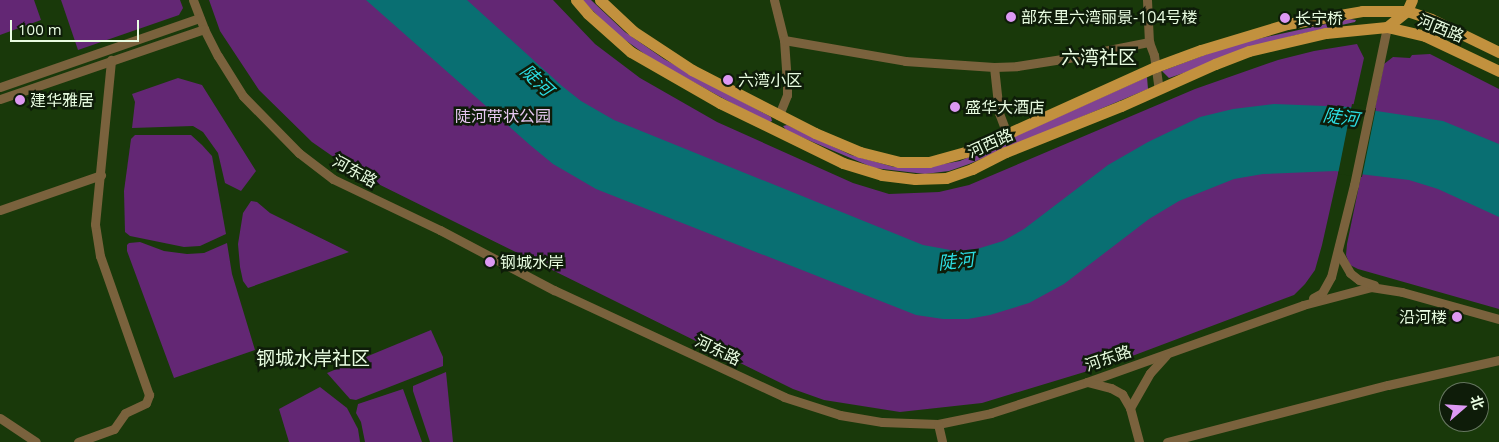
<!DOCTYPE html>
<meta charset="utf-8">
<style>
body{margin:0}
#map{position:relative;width:1499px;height:442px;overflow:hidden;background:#19390a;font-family:"Open Sans","Noto Sans SC",sans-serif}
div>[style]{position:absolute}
.green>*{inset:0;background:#632774}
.forest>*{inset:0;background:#804392}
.water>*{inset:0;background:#096f72}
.pier>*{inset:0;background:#19390a}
.minor>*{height:9px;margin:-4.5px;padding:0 4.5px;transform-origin:4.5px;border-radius:4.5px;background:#7a623d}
.major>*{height:11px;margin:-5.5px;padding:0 5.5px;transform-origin:5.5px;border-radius:5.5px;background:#c2913e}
.dots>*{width:14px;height:14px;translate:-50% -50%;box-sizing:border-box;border:2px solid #0e1c09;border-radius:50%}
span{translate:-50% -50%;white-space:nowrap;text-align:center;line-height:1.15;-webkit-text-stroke:5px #0e1c09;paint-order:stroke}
.poi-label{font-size:16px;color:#e8fce1}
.left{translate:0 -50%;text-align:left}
.right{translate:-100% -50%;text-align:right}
.street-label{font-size:16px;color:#e8fce1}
.park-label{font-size:16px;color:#e7c7f1}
.water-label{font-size:18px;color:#2cdee3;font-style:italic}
.quarter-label{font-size:19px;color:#e8fce1}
.north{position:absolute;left:1439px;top:382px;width:50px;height:50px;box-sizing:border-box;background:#0e1c09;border:1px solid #65765f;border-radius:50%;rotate:71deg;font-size:14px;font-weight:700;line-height:20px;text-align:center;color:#e8fce1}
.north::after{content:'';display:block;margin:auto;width:18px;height:22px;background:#dd99f3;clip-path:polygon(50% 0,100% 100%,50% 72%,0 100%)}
.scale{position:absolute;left:10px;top:20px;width:129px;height:22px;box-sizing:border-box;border:2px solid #e8fce1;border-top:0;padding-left:6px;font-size:15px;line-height:18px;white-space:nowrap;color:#e8fce1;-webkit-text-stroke:4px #0e1c09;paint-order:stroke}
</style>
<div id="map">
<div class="green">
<i style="clip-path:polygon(0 0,34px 0,41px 20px,0 35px)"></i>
<i style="clip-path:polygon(61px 0,180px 0,183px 8px,179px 15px,78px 50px)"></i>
<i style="clip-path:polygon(209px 0,553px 0,595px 44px,640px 78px,717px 122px,853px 183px,889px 194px,939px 192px,969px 185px,1195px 89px,1278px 60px,1314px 51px,1357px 44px,1364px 58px,1322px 245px,1315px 270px,1305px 284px,1294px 295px,1111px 364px,982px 403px,900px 412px,824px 400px,793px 389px,358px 174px,312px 142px,259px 90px,220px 31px)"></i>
<i style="clip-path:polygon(1430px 54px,1499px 89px,1499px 309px,1358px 269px,1350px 265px,1346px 255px,1347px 244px,1384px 64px,1393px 57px,1410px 58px,1412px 55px)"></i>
<i style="clip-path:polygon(178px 78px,202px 85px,256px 171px,241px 191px,225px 183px,218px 153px,203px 132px,193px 126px,132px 128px,135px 102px,132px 94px)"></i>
<i style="clip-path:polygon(135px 135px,191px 135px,202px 145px,212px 156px,226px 234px,200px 246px,184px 247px,130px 236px,125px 232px,124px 191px,131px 139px)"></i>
<i style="clip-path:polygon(251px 201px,257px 202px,270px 213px,349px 252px,248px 288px,243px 281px,240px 267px,238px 244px,243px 213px)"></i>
<i style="clip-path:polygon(140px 242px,164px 251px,187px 254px,204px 253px,227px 243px,232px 274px,255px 350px,174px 378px,127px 251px,127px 245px,129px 243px)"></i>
<i style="clip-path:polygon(431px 330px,443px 357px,443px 366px,356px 400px,350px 399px,327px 373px)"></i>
<i style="clip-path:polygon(446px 372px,453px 442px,430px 442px,413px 391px,413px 386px)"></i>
<i style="clip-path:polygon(320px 387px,347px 408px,358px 429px,360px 442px,289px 442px,279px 409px)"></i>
<i style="clip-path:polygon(403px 389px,422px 442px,365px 442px,361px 422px,356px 413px,358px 404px)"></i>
</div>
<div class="forest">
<i style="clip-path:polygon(582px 0,591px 0,625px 32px,664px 59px,771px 117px,772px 121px,768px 123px,653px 60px,614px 32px)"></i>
<i style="clip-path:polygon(1349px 19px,1356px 20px,1355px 22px,1292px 36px,1169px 78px,1162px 71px,1234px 44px)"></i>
<i style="clip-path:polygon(1147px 77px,1148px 89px,969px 164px,949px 171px,925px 174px,874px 168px,787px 131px,783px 126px,787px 125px,851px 155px,894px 167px,927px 167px,960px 161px)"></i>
</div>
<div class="water">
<i style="clip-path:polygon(366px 0,467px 0,562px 86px,581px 101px,614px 120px,923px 245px,956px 251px,977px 249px,1003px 241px,1024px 229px,1108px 165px,1148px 142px,1200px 117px,1233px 109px,1274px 104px,1350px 107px,1443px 121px,1499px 144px,1499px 217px,1438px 189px,1409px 180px,1335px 171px,1263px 174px,1234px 179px,1179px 201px,1149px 219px,1064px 284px,1029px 303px,990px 315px,968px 319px,943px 319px,916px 315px,596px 189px,572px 175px,553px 164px,530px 145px)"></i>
</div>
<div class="pier">
<i style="clip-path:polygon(1352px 104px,1376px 108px,1362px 177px,1338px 174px)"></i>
</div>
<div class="minor">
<i style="left:193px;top:0;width:31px;rotate:69deg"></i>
<i style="left:204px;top:29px;width:30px;rotate:63deg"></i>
<i style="left:218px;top:56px;width:47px;rotate:58deg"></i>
<i style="left:243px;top:96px;width:80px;rotate:45.5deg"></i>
<i style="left:299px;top:153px;width:43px;rotate:37.4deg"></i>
<i style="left:333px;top:179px;width:119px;rotate:25.5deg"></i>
<i style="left:440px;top:230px;width:129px;rotate:27.8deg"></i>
<i style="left:554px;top:290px;width:254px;rotate:24.9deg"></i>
<i style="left:784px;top:397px;width:59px;rotate:17.8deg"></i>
<i style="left:840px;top:415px;width:43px;rotate:9.5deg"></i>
<i style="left:882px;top:422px;width:56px;rotate:2deg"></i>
<i style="left:938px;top:424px;width:54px;rotate:-11.7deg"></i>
<i style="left:991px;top:413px;width:101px;rotate:-17.9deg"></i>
<i style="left:1087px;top:382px;width:229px;rotate:-19.6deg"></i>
<i style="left:1303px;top:305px;width:70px;rotate:-14.8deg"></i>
<i style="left:1371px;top:287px;width:31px;rotate:9deg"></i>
<i style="left:1402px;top:292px;width:101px;rotate:15.6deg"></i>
<i style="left:774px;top:0;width:41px;rotate:76deg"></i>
<i style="left:784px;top:40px;width:39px;rotate:86deg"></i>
<i style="left:787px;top:79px;width:16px;rotate:90deg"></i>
<i style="left:787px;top:95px;width:22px;rotate:112deg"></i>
<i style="left:1147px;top:0;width:42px;rotate:87.3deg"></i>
<i style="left:1149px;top:42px;width:14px;rotate:69deg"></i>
<i style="left:1154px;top:55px;width:34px;rotate:82deg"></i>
<i style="left:784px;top:40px;width:123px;rotate:9.8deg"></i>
<i style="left:905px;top:61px;width:89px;rotate:3.9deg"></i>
<i style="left:994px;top:67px;width:23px;rotate:-2deg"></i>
<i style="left:1017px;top:66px;width:52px;rotate:-8.9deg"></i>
<i style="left:1068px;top:58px;width:83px;rotate:-11.2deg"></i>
<i style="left:994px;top:67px;width:46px;rotate:83.8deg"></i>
<i style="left:999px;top:113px;width:22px;rotate:69deg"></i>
<i style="left:0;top:87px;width:211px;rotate:-19.1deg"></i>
<i style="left:0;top:99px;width:216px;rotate:-18.9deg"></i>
<i style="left:0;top:210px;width:107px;rotate:-19.1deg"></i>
<i style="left:1338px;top:252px;width:24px;rotate:60deg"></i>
<i style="left:1350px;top:273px;width:11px;rotate:38deg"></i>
<i style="left:1359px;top:280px;width:16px;rotate:18deg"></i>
<i style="left:1313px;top:298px;width:10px;rotate:-29deg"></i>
<i style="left:1322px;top:293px;width:18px;rotate:-61deg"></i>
<i style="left:1331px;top:277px;width:95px;rotate:-76deg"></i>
<i style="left:1354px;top:185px;width:161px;rotate:-78.2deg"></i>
<i style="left:1087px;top:382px;width:25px;rotate:14deg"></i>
<i style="left:1111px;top:388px;width:13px;rotate:29deg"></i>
<i style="left:1122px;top:394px;width:16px;rotate:60deg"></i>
<i style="left:1130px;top:408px;width:35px;rotate:75deg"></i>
<i style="left:1130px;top:408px;width:40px;rotate:-60.3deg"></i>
<i style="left:1150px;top:373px;width:24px;rotate:-48deg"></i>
<i style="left:0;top:418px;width:43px;rotate:33.7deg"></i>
<i style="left:938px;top:424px;width:18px;rotate:77deg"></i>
<i style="left:78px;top:442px;width:38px;rotate:-20deg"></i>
<i style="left:114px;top:429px;width:19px;rotate:-55deg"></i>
<i style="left:125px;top:413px;width:23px;rotate:-25deg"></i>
<i style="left:146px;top:403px;width:9px;rotate:-69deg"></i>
<i style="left:149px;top:395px;width:147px;rotate:-109.4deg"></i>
<i style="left:100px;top:256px;width:32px;rotate:-99deg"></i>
<i style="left:95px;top:224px;width:165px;rotate:-84.4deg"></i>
<i style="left:1167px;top:442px;width:228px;rotate:-14.5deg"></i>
<i style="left:1388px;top:385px;width:114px;rotate:-12.7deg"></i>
</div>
<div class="major">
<i style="left:576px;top:0;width:18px;rotate:49deg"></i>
<i style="left:588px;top:14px;width:57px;rotate:41.5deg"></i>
<i style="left:631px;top:52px;width:103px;rotate:29.8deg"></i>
<i style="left:720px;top:103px;width:137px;rotate:26deg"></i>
<i style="left:843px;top:163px;width:41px;rotate:17.1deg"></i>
<i style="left:882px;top:175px;width:33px;rotate:7deg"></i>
<i style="left:915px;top:179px;width:31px;rotate:-2deg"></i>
<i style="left:946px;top:178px;width:28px;rotate:-19deg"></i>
<i style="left:972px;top:169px;width:38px;rotate:-27deg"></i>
<i style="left:1006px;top:152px;width:124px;rotate:-21.8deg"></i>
<i style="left:1121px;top:106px;width:103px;rotate:-24.1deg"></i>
<i style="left:1215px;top:64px;width:36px;rotate:-21deg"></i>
<i style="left:1249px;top:51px;width:79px;rotate:-13.2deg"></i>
<i style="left:1326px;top:33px;width:61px;rotate:-5.6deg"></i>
<i style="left:1387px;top:27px;width:39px;rotate:13deg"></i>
<i style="left:1425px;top:36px;width:82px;rotate:25.3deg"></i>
<i style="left:600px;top:0;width:45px;rotate:43.2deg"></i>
<i style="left:633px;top:31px;width:71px;rotate:33.5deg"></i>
<i style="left:692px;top:70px;width:138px;rotate:27.1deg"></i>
<i style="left:815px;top:133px;width:49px;rotate:22.9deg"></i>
<i style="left:860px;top:152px;width:40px;rotate:14.4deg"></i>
<i style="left:899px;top:162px;width:30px"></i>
<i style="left:929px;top:162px;width:41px;rotate:-15.4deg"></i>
<i style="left:969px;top:151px;width:204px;rotate:-24.3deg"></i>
<i style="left:1155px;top:67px;width:49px;rotate:-20.3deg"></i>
<i style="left:1201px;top:50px;width:90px;rotate:-16.8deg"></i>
<i style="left:1287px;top:24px;width:76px;rotate:-9.8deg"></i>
<i style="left:1362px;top:11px;width:45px"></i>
<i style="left:1407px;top:11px;width:25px;rotate:18deg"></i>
<i style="left:1431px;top:19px;width:76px;rotate:25.9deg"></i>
<i style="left:1387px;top:27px;width:26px;rotate:-39deg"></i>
<i style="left:1407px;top:11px;width:12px;rotate:-66deg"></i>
</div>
<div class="dots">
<i style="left:1011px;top:17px;background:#dd99f3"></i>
<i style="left:1285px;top:18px;background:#dd99f3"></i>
<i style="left:728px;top:80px;background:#dd99f3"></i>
<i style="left:20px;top:100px;background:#dd99f3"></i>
<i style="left:955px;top:107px;background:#dd99f3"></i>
<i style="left:490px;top:262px;background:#dd99f3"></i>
<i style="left:1457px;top:317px;background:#dd99f3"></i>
</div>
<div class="poi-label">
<span class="left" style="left:1021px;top:17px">部东里六湾丽景-104号楼</span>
<span class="left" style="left:1295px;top:18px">长宁桥</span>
<span class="left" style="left:738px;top:80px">六湾小区</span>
<span class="left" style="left:30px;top:100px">建华雅居</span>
<span class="left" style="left:965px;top:107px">盛华大酒店</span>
<span class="left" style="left:500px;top:262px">钢城水岸</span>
<span class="right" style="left:1447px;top:317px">沿河楼</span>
</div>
<div class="street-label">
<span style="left:1441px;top:28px;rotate:22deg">河西路</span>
<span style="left:990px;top:143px;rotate:-24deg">河西路</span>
<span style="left:355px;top:171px;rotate:29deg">河东路</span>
<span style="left:718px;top:350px;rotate:25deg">河东路</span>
<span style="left:1108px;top:358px;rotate:-19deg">河东路</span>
</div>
<div class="park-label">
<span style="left:503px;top:116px">陡河带状公园</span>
</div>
<div class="water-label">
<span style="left:537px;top:80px;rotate:43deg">陡河</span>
<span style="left:1341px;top:117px;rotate:8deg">陡河</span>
<span style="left:956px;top:261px;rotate:-6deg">陡河</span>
</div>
<div class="quarter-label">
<span style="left:1099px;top:58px">六湾社区</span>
<span style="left:313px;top:359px">钢城水岸社区</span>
</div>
<div class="north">北</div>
<div class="scale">100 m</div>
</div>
